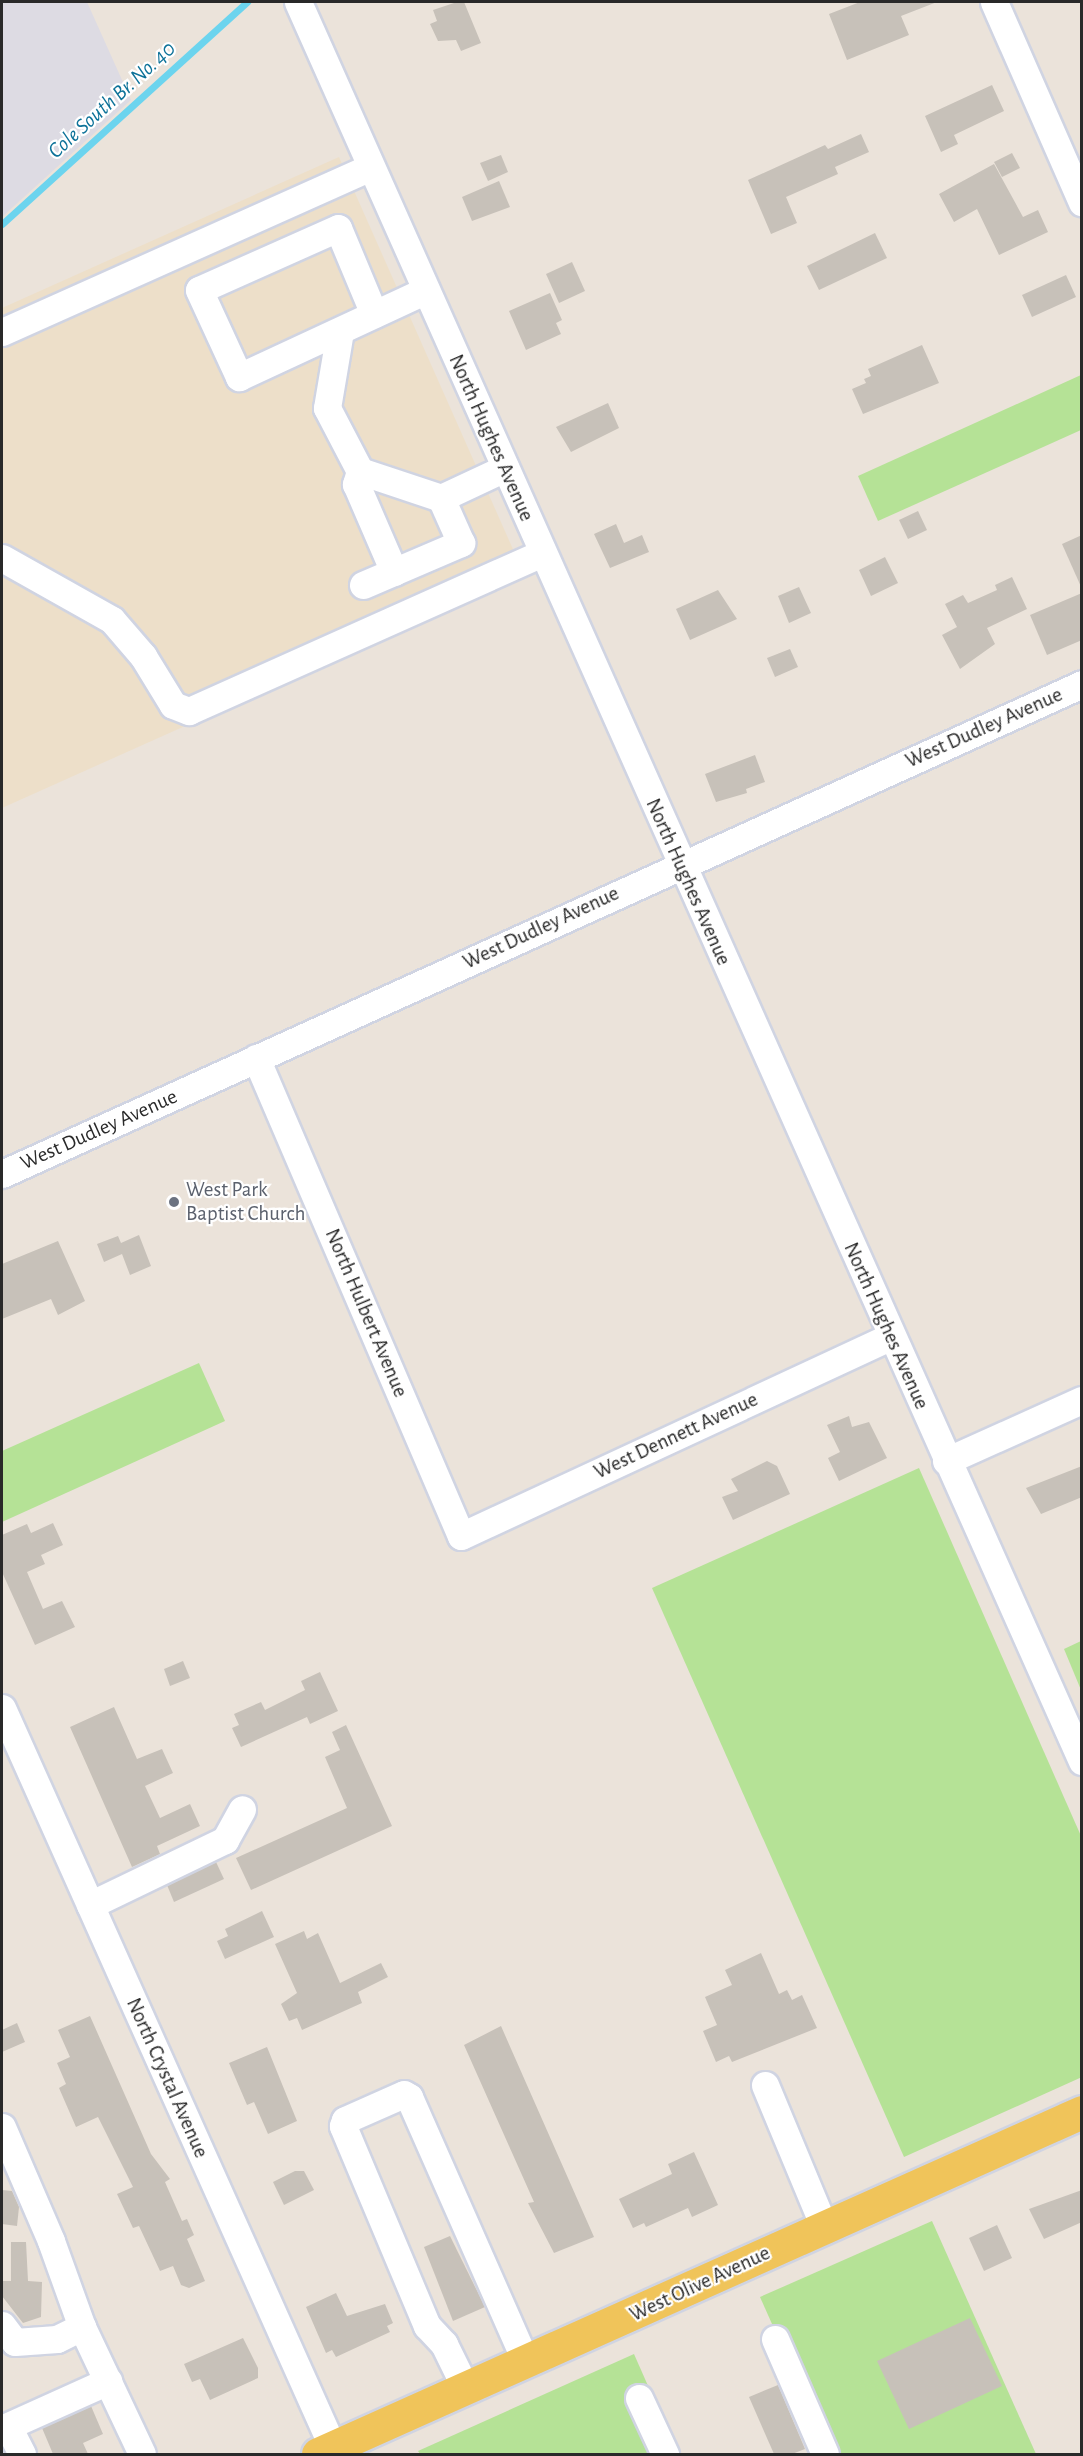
<!DOCTYPE html>
<style>
body{margin:0}
#map{position:relative;width:1083px;height:2456px;overflow:hidden;background:#ebe3da;font-family:"Alegreya Sans",sans-serif}
div>[style]{position:absolute}
.industrial>*{inset:0;background:#dddbe3}
.education>*{inset:0;background:#eddfc9}
.green>*{inset:0;background:#b5e296}
.stream>*{height:7px;margin:-3.5px;padding:0 3.5px;transform-origin:3.5px;border-radius:3.5px;background:#6cd4ee}
.building>*{inset:0;background:#c7c1b9}
.roads{filter:drop-shadow(2px 0 #d0d4e2) drop-shadow(-2px 0 #d0d4e2) drop-shadow(0 2px #d0d4e2) drop-shadow(0 -2px #d0d4e2)}
.minor>*{height:27px;margin:-13.5px;padding:0 13.5px;transform-origin:13.5px;border-radius:13.5px;background:#fff}
.major>*{height:33px;margin:-16.5px;padding:0 16.5px;transform-origin:16.5px;border-radius:16.5px;background:#f0c45a}
.dots>*{width:16px;height:16px;translate:-50% -50%;box-sizing:border-box;border:3px solid #fff;border-radius:50%}
span{translate:-50% -50%;white-space:nowrap;text-align:center;line-height:1.15;-webkit-text-stroke:4.5px #fff;paint-order:stroke}
.street-label{font-size:21px;color:#292929}
.worship-label{font-size:21px;color:#5b616d}
.left{translate:0 -50%;text-align:left}
.water-label{font-size:22px;color:#0d7299;font-style:italic}
.frame{position:absolute;inset:0;border:3px solid #292929;pointer-events:none}
</style>
<div id="map">
<div class="industrial">
<i style="clip-path:polygon(2px 2px,87px 2px,131px 100px,2px 217px)"></i>
</div>
<div class="education">
<i style="clip-path:polygon(339px 157px,524px 574px,2px 808px,2px 308px)"></i>
</div>
<div class="green">
<i style="clip-path:polygon(1081px 375px,1081px 430px,878px 521px,858px 476px)"></i>
<i style="clip-path:polygon(199px 1363px,225px 1421px,2px 1522px,2px 1451px)"></i>
<i style="clip-path:polygon(919px 1468px,1081px 1836px,1082px 2077px,904px 2157px,652px 1588px)"></i>
<i style="clip-path:polygon(1081px 1641px,1081px 1690px,1064px 1649px)"></i>
<i style="clip-path:polygon(932px 2221px,1036px 2454px,830px 2454px,760px 2297px)"></i>
<i style="clip-path:polygon(634px 2354px,678px 2454px,420px 2454px,418px 2451px)"></i>
</div>
<div class="stream">
<i style="left:2px;top:224px;width:331px;rotate:-42.2deg"></i>
</div>
<div class="building">
<i style="clip-path:polygon(457px 2px,464px 2px,481px 43px,461px 51px,456px 40px,438px 41px,430px 24px,437px 21px,433px 10px)"></i>
<i style="clip-path:polygon(860px 2px,937px 2px,901px 16px,909px 35px,847px 60px,829px 14px)"></i>
<i style="clip-path:polygon(992px 85px,1004px 111px,954px 135px,958px 144px,941px 152px,925px 116px)"></i>
<i style="clip-path:polygon(861px 134px,869px 152px,835px 167px,838px 174px,786px 197px,797px 223px,771px 234px,748px 180px,825px 145px,828px 149px)"></i>
<i style="clip-path:polygon(1012px 153px,1020px 168px,1002px 177px,994px 162px)"></i>
<i style="clip-path:polygon(501px 155px,508px 172px,488px 181px,480px 163px)"></i>
<i style="clip-path:polygon(994px 164px,1023px 217px,1038px 210px,1048px 232px,999px 255px,977px 209px,954px 222px,939px 194px)"></i>
<i style="clip-path:polygon(499px 181px,510px 207px,472px 221px,462px 197px)"></i>
<i style="clip-path:polygon(875px 233px,887px 258px,819px 290px,807px 266px)"></i>
<i style="clip-path:polygon(572px 262px,585px 291px,559px 303px,546px 274px)"></i>
<i style="clip-path:polygon(1066px 275px,1076px 297px,1032px 317px,1022px 295px)"></i>
<i style="clip-path:polygon(550px 293px,562px 320px,556px 323px,561px 334px,526px 350px,509px 311px)"></i>
<i style="clip-path:polygon(922px 345px,939px 383px,863px 414px,852px 389px,866px 383px,864px 379px,871px 376px,868px 369px)"></i>
<i style="clip-path:polygon(608px 403px,619px 428px,571px 452px,556px 427px)"></i>
<i style="clip-path:polygon(918px 511px,927px 530px,908px 539px,899px 520px)"></i>
<i style="clip-path:polygon(616px 524px,624px 543px,642px 535px,649px 552px,610px 568px,594px 534px)"></i>
<i style="clip-path:polygon(1082px 535px,1082px 589px,1062px 544px)"></i>
<i style="clip-path:polygon(885px 557px,898px 583px,871px 596px,859px 570px)"></i>
<i style="clip-path:polygon(1012px 577px,1027px 609px,987px 628px,995px 644px,960px 669px,942px 635px,957px 627px,945px 604px,963px 595px,968px 603px,997px 590px,995px 585px)"></i>
<i style="clip-path:polygon(799px 587px,811px 613px,789px 623px,778px 596px)"></i>
<i style="clip-path:polygon(718px 590px,737px 619px,690px 640px,676px 609px)"></i>
<i style="clip-path:polygon(1082px 593px,1082px 640px,1047px 655px,1030px 615px)"></i>
<i style="clip-path:polygon(790px 649px,798px 667px,775px 677px,767px 658px)"></i>
<i style="clip-path:polygon(755px 755px,765px 782px,746px 789px,747px 793px,716px 802px,705px 774px)"></i>
<i style="clip-path:polygon(139px 1235px,151px 1266px,130px 1275px,122px 1254px,104px 1262px,97px 1244px,118px 1236px,121px 1243px)"></i>
<i style="clip-path:polygon(58px 1241px,85px 1301px,58px 1315px,51px 1299px,2px 1319px,2px 1264px)"></i>
<i style="clip-path:polygon(849px 1416px,852px 1427px,869px 1422px,887px 1458px,839px 1481px,828px 1458px,840px 1452px,827px 1425px)"></i>
<i style="clip-path:polygon(767px 1461px,777px 1466px,790px 1494px,733px 1520px,722px 1497px,738px 1491px,731px 1479px)"></i>
<i style="clip-path:polygon(1082px 1466px,1082px 1497px,1041px 1514px,1026px 1488px)"></i>
<i style="clip-path:polygon(53px 1523px,63px 1545px,41px 1555px,45px 1564px,27px 1572px,43px 1609px,62px 1601px,75px 1627px,35px 1645px,2px 1572px,2px 1535px,27px 1524px,31px 1533px)"></i>
<i style="clip-path:polygon(183px 1661px,190px 1678px,170px 1686px,164px 1669px)"></i>
<i style="clip-path:polygon(320px 1672px,338px 1711px,310px 1724px,307px 1717px,241px 1747px,232px 1728px,239px 1725px,234px 1714px,261px 1702px,265px 1710px,305px 1690px,301px 1681px)"></i>
<i style="clip-path:polygon(114px 1707px,137px 1759px,162px 1749px,173px 1773px,145px 1786px,160px 1818px,190px 1804px,200px 1826px,157px 1846px,160px 1854px,132px 1867px,70px 1727px)"></i>
<i style="clip-path:polygon(346px 1725px,392px 1826px,251px 1890px,236px 1858px,347px 1808px,325px 1757px,340px 1750px,332px 1732px)"></i>
<i style="clip-path:polygon(216px 1862px,224px 1879px,174px 1902px,167px 1885px)"></i>
<i style="clip-path:polygon(262px 1911px,274px 1937px,225px 1959px,217px 1941px,228px 1936px,225px 1929px)"></i>
<i style="clip-path:polygon(304px 1931px,307px 1939px,318px 1933px,340px 1983px,381px 1963px,388px 1977px,358px 1992px,362px 2003px,302px 2030px,297px 2018px,289px 2021px,281px 2004px,297px 1993px,275px 1944px)"></i>
<i style="clip-path:polygon(761px 1953px,779px 1994px,787px 1990px,792px 2000px,802px 1995px,817px 2028px,732px 2062px,729px 2056px,716px 2062px,703px 2031px,717px 2025px,705px 1997px,732px 1985px,725px 1970px)"></i>
<i style="clip-path:polygon(90px 2016px,151px 2154px,170px 2179px,165px 2182px,182px 2221px,187px 2219px,194px 2235px,187px 2239px,205px 2281px,189px 2288px,181px 2285px,173px 2266px,160px 2271px,139px 2226px,133px 2228px,117px 2194px,133px 2187px,98px 2117px,76px 2127px,59px 2088px,66px 2084px,57px 2063px,70px 2057px,58px 2030px)"></i>
<i style="clip-path:polygon(17px 2023px,25px 2042px,2px 2052px,2px 2030px)"></i>
<i style="clip-path:polygon(501px 2026px,594px 2237px,554px 2253px,528px 2203px,534px 2202px,464px 2045px)"></i>
<i style="clip-path:polygon(267px 2047px,297px 2121px,268px 2134px,254px 2102px,247px 2105px,229px 2063px)"></i>
<i style="clip-path:polygon(694px 2152px,718px 2205px,692px 2217px,688px 2208px,646px 2227px,644px 2223px,633px 2228px,619px 2199px,672px 2174px,668px 2164px)"></i>
<i style="clip-path:polygon(295px 2171px,304px 2171px,314px 2190px,284px 2205px,273px 2182px)"></i>
<i style="clip-path:polygon(2px 2190px,12px 2191px,19px 2207px,17px 2226px,2px 2224px)"></i>
<i style="clip-path:polygon(1082px 2190px,1082px 2222px,1044px 2239px,1029px 2209px)"></i>
<i style="clip-path:polygon(997px 2225px,1012px 2258px,984px 2271px,969px 2238px)"></i>
<i style="clip-path:polygon(450px 2236px,485px 2307px,453px 2321px,424px 2247px)"></i>
<i style="clip-path:polygon(11px 2242px,26px 2242px,28px 2281px,42px 2282px,41px 2317px,23px 2323px,2px 2296px,2px 2281px,11px 2281px)"></i>
<i style="clip-path:polygon(336px 2293px,347px 2316px,385px 2304px,393px 2323px,387px 2326px,390px 2332px,336px 2357px,332px 2350px,326px 2353px,306px 2307px)"></i>
<i style="clip-path:polygon(970px 2318px,1002px 2386px,909px 2429px,877px 2361px)"></i>
<i style="clip-path:polygon(243px 2338px,258px 2368px,258px 2378px,210px 2400px,200px 2379px,192px 2382px,184px 2364px)"></i>
<i style="clip-path:polygon(778px 2385px,805px 2449px,792px 2454px,774px 2454px,749px 2397px)"></i>
<i style="clip-path:polygon(91px 2406px,103px 2434px,83px 2443px,88px 2454px,53px 2454px,42px 2428px)"></i>
</div>
<div class="roads">
<div class="minor">
<i style="left:298px;top:2px;width:1926px;rotate:65.98deg"></i>
<i style="left:994px;top:2px;width:219px;rotate:66.3deg"></i>
<i style="left:374px;top:314px;width:93px;rotate:-112.7deg"></i>
<i style="left:338px;top:228px;width:152px;rotate:156deg"></i>
<i style="left:199px;top:290px;width:96px;rotate:65.3deg"></i>
<i style="left:239px;top:377px;width:206px;rotate:-24.9deg"></i>
<i style="left:340px;top:331px;width:78px;rotate:99.6deg"></i>
<i style="left:327px;top:408px;width:71px;rotate:62.4deg"></i>
<i style="left:360px;top:471px;width:85px;rotate:18.4deg"></i>
<i style="left:441px;top:498px;width:71px;rotate:-25.1deg"></i>
<i style="left:2px;top:332px;width:404px;rotate:-24.1deg"></i>
<i style="left:360px;top:471px;width:14px;rotate:107deg"></i>
<i style="left:356px;top:484px;width:96px;rotate:66.6deg"></i>
<i style="left:2px;top:558px;width:126px;rotate:29.4deg"></i>
<i style="left:112px;top:620px;width:48px;rotate:49.3deg"></i>
<i style="left:143px;top:656px;width:57px;rotate:58.5deg"></i>
<i style="left:173px;top:705px;width:17px;rotate:21deg"></i>
<i style="left:189px;top:711px;width:387px;rotate:-24.1deg"></i>
<i style="left:363px;top:585px;width:107px;rotate:-23.2deg"></i>
<i style="left:461px;top:543px;width:49px;rotate:-114deg"></i>
<i style="left:256px;top:1058px;width:520px;rotate:66.79deg"></i>
<i style="left:461px;top:1536px;width:473px;rotate:-24.9deg"></i>
<i style="left:2px;top:1174px;width:1186px;rotate:-24.4deg"></i>
<i style="left:946px;top:1461px;width:149px;rotate:-24.2deg"></i>
<i style="left:2px;top:1708px;width:811px;rotate:65.9deg"></i>
<i style="left:90px;top:1905px;width:150px;rotate:-25.7deg"></i>
<i style="left:225px;top:1840px;width:35px;rotate:-61deg"></i>
<i style="left:765px;top:2085px;width:154px;rotate:67.4deg"></i>
<i style="left:2px;top:2127px;width:124px;rotate:66.7deg"></i>
<i style="left:51px;top:2241px;width:91px;rotate:70.2deg"></i>
<i style="left:82px;top:2327px;width:140px;rotate:64.7deg"></i>
<i style="left:2px;top:2325px;width:21px;rotate:53deg"></i>
<i style="left:15px;top:2342px;width:42px;rotate:-4.1deg"></i>
<i style="left:57px;top:2339px;width:28px;rotate:-26deg"></i>
<i style="left:775px;top:2339px;width:125px;rotate:66.5deg"></i>
<i style="left:466px;top:2389px;width:50px;rotate:-116.1deg"></i>
<i style="left:444px;top:2344px;width:25px;rotate:-133deg"></i>
<i style="left:427px;top:2326px;width:217px;rotate:-112.8deg"></i>
<i style="left:343px;top:2126px;width:6px;rotate:-72deg"></i>
<i style="left:345px;top:2120px;width:64px;rotate:-23.8deg"></i>
<i style="left:404px;top:2094px;width:6px;rotate:31deg"></i>
<i style="left:409px;top:2097px;width:290px;rotate:66.2deg"></i>
<i style="left:639px;top:2398px;width:62px;rotate:65.1deg"></i>
<i style="left:22px;top:2454px;width:31px;rotate:-117deg"></i>
<i style="left:8px;top:2426px;width:110px;rotate:-24.2deg"></i>
</div>
<div class="major">
<i style="left:318px;top:2454px;width:837px;rotate:-24.12deg"></i>
</div>
</div>
<div class="dots">
<i style="left:174px;top:1202px;background:#6b7280"></i>
</div>
<div class="street-label">
<span style="left:491px;top:438px;rotate:66deg">North Hughes Avenue</span>
<span style="left:984px;top:728px;rotate:-24deg">West Dudley Avenue</span>
<span style="left:688px;top:882px;rotate:66deg">North Hughes Avenue</span>
<span style="left:541px;top:928px;rotate:-25deg">West Dudley Avenue</span>
<span style="left:99px;top:1130px;rotate:-24deg">West Dudley Avenue</span>
<span style="left:366px;top:1313px;rotate:67deg">North Hulbert Avenue</span>
<span style="left:886px;top:1326px;rotate:66deg">North Hughes Avenue</span>
<span style="left:676px;top:1436px;rotate:-25deg">West Dennett Avenue</span>
<span style="left:167px;top:2078px;rotate:66deg">North Crystal Avenue</span>
<span style="left:700px;top:2284px;rotate:-25deg">West Olive Avenue</span>
</div>
<div class="worship-label">
<span class="left" style="left:186px;top:1202px">West Park<br>Baptist Church</span>
</div>
<div class="water-label">
<span style="left:112px;top:100px;rotate:-42deg">Cole South Br. No. 40</span>
</div>
<div class="frame"></div>
</div>
